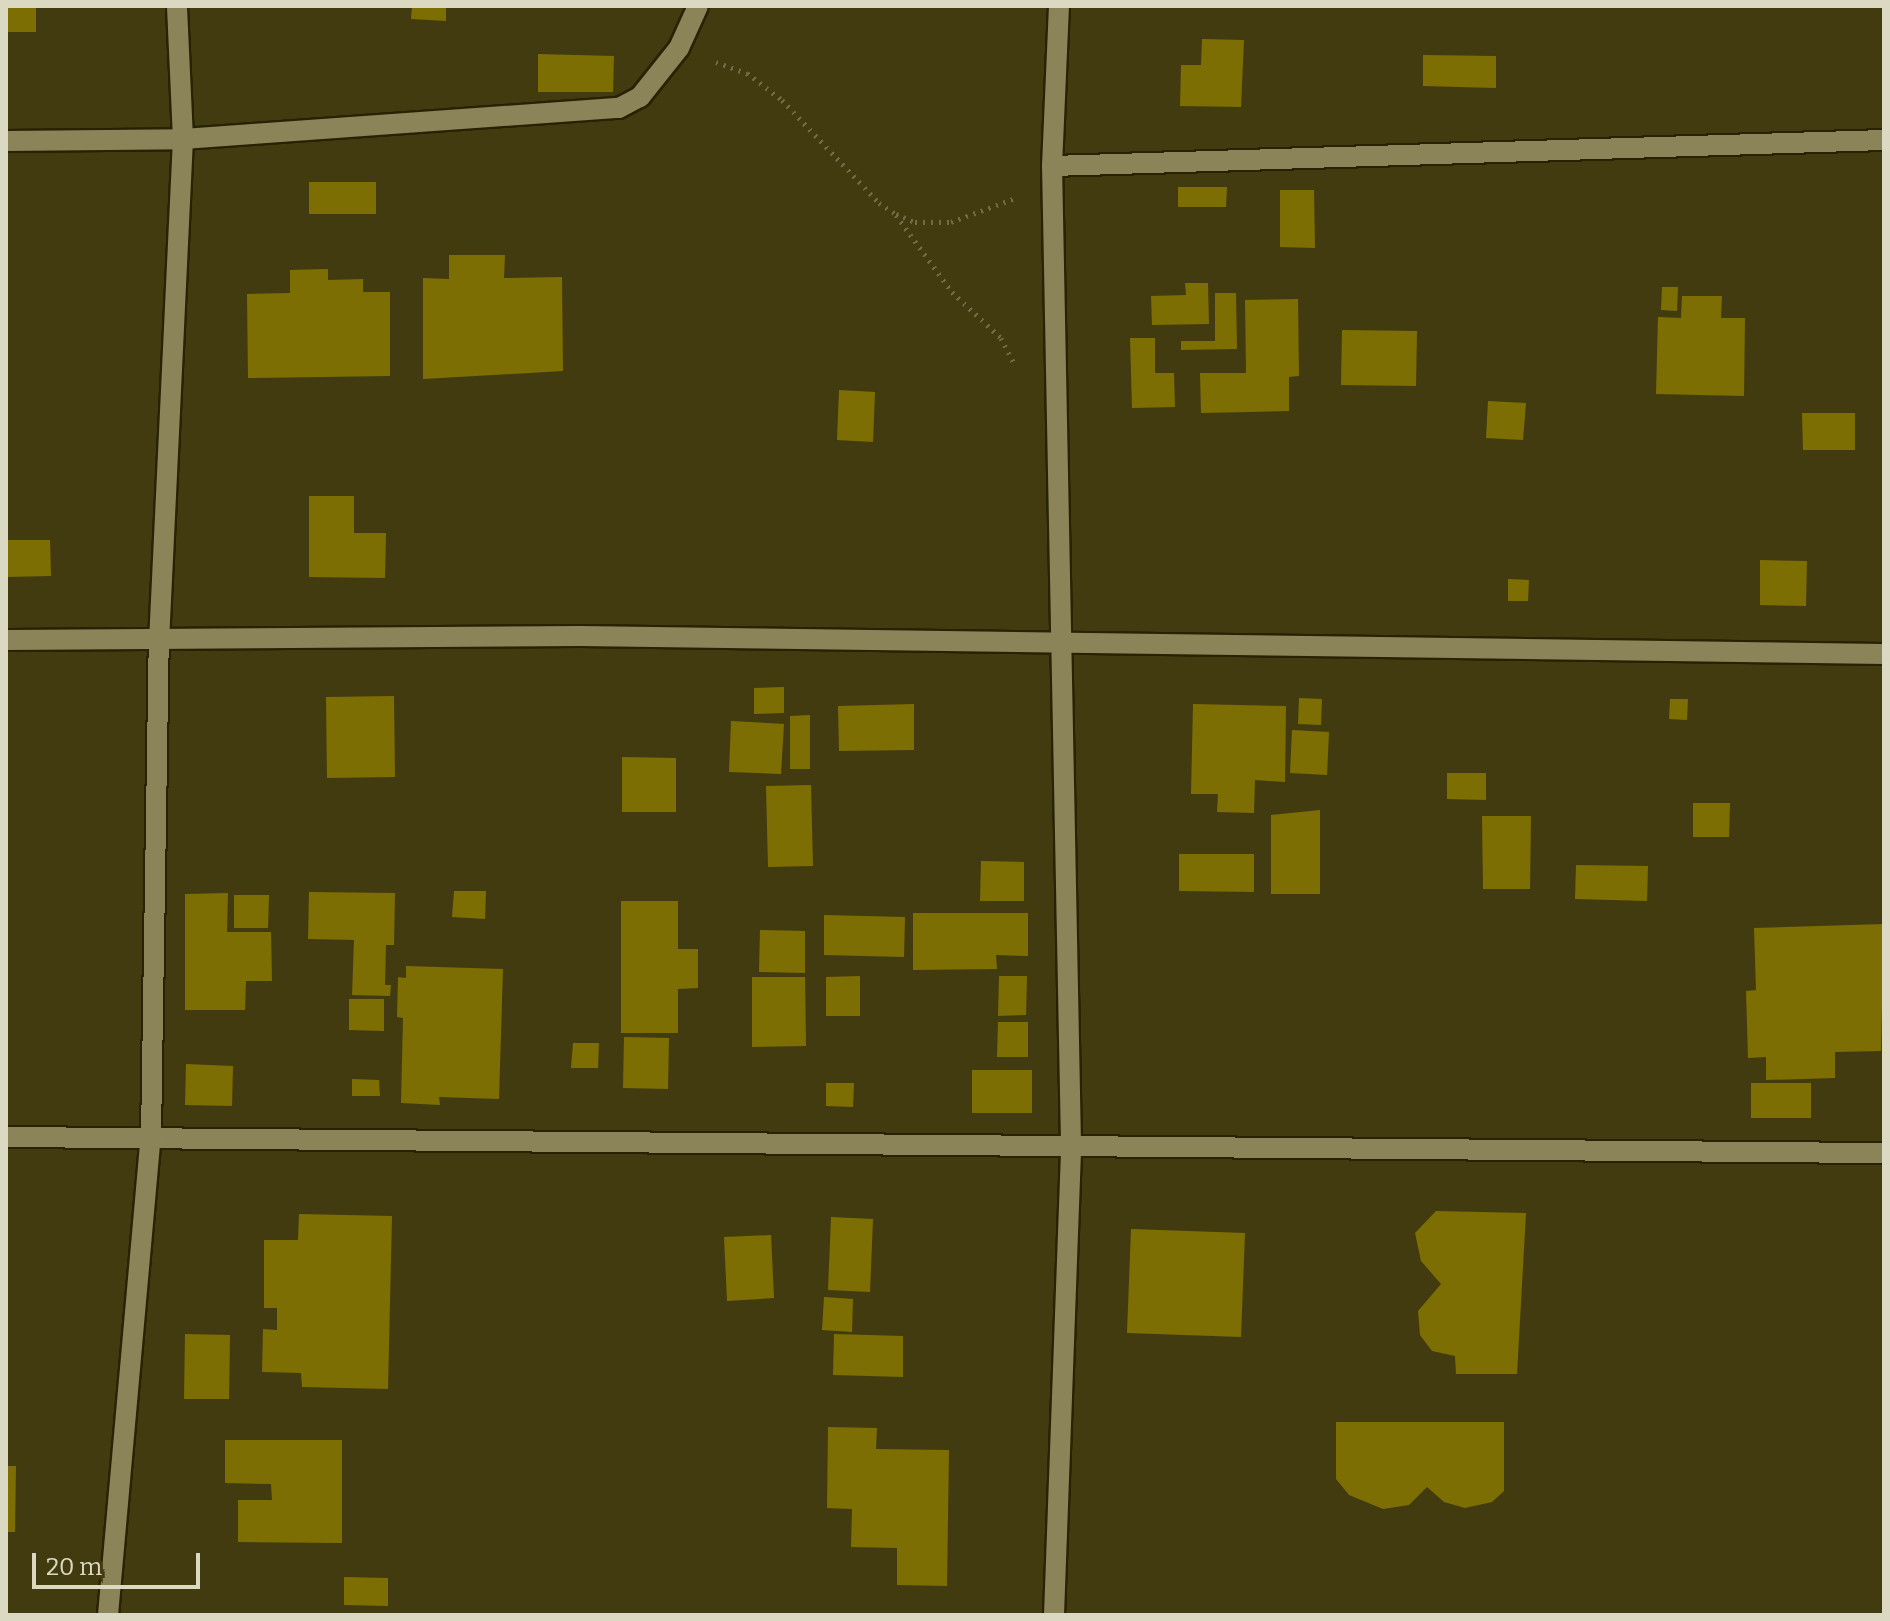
<!DOCTYPE html>
<style>
body{margin:0}
#map{position:relative;width:1890px;height:1621px;overflow:hidden;background:#433b10;font-family:Bitter,serif}
div>[style]{position:absolute}
.building>*{inset:0;background:#7d6e04}
.path>*{height:5px;margin-top:-2.5px;transform-origin:0;background:repeating-linear-gradient(90deg,#716b46 0 2px,transparent 0 8px)}
.roads{filter:drop-shadow(2px 0 #282202) drop-shadow(-2px 0 #282202) drop-shadow(0 2px #282202) drop-shadow(0 -2px #282202)}
.street>*{height:20px;margin:-10px;padding:0 10px;transform-origin:10px;border-radius:10px;background:#8b8459}
span{translate:-50% -50%;white-space:nowrap;text-align:center;line-height:1.15;-webkit-text-stroke:8px #433b10;paint-order:stroke}
.frame{position:absolute;inset:0;border:8px solid #dcd9c2;pointer-events:none}
.scale{position:absolute;left:32px;top:1553px;width:168px;height:36px;box-sizing:border-box;border:4px solid #dcd9c2;border-top:0;padding-left:10px;font-size:24px;line-height:28px;white-space:nowrap;color:#dcd9c2;-webkit-text-stroke:6px #433b10;paint-order:stroke}
</style>
<div id="map">
<div class="building">
<i style="clip-path:polygon(6px 6px,36px 6px,36px 32px,6px 32px)"></i>
<i style="clip-path:polygon(412px 6px,446px 6px,446px 21px,411px 19px)"></i>
<i style="clip-path:polygon(1202px 39px,1244px 40px,1241px 107px,1180px 106px,1181px 65px,1201px 65px)"></i>
<i style="clip-path:polygon(538px 54px,614px 56px,613px 92px,538px 92px)"></i>
<i style="clip-path:polygon(1423px 55px,1496px 56px,1496px 88px,1423px 86px)"></i>
<i style="clip-path:polygon(309px 182px,376px 182px,376px 214px,309px 214px)"></i>
<i style="clip-path:polygon(1178px 187px,1227px 187px,1226px 207px,1178px 207px)"></i>
<i style="clip-path:polygon(1280px 190px,1314px 190px,1315px 248px,1280px 247px)"></i>
<i style="clip-path:polygon(449px 255px,505px 255px,504px 278px,562px 277px,563px 371px,423px 379px,423px 278px,449px 279px)"></i>
<i style="clip-path:polygon(328px 269px,328px 280px,363px 279px,363px 292px,390px 292px,390px 376px,248px 378px,247px 294px,290px 293px,290px 270px)"></i>
<i style="clip-path:polygon(1185px 283px,1208px 283px,1209px 324px,1152px 325px,1151px 296px,1186px 295px)"></i>
<i style="clip-path:polygon(1662px 287px,1678px 287px,1677px 311px,1661px 310px)"></i>
<i style="clip-path:polygon(1215px 293px,1236px 293px,1237px 349px,1181px 350px,1181px 341px,1215px 341px)"></i>
<i style="clip-path:polygon(1682px 296px,1722px 296px,1721px 318px,1745px 318px,1744px 396px,1656px 394px,1658px 317px,1681px 318px)"></i>
<i style="clip-path:polygon(1298px 299px,1299px 376px,1289px 377px,1289px 411px,1201px 413px,1200px 373px,1246px 373px,1245px 300px)"></i>
<i style="clip-path:polygon(1342px 330px,1417px 331px,1416px 386px,1341px 385px)"></i>
<i style="clip-path:polygon(1130px 338px,1155px 338px,1155px 373px,1174px 373px,1175px 407px,1132px 408px)"></i>
<i style="clip-path:polygon(839px 390px,875px 392px,873px 442px,837px 440px)"></i>
<i style="clip-path:polygon(1488px 401px,1526px 403px,1523px 440px,1486px 438px)"></i>
<i style="clip-path:polygon(1802px 413px,1855px 413px,1855px 450px,1803px 450px)"></i>
<i style="clip-path:polygon(309px 496px,354px 496px,354px 533px,386px 533px,385px 578px,309px 577px)"></i>
<i style="clip-path:polygon(6px 540px,50px 540px,51px 576px,6px 577px)"></i>
<i style="clip-path:polygon(1760px 560px,1807px 561px,1806px 606px,1760px 605px)"></i>
<i style="clip-path:polygon(1508px 579px,1529px 580px,1528px 601px,1508px 601px)"></i>
<i style="clip-path:polygon(784px 687px,784px 713px,754px 714px,754px 688px)"></i>
<i style="clip-path:polygon(394px 696px,395px 777px,327px 778px,326px 697px)"></i>
<i style="clip-path:polygon(1299px 698px,1322px 699px,1321px 725px,1298px 724px)"></i>
<i style="clip-path:polygon(1670px 699px,1688px 699px,1687px 720px,1669px 719px)"></i>
<i style="clip-path:polygon(914px 704px,914px 750px,839px 751px,838px 706px)"></i>
<i style="clip-path:polygon(1193px 704px,1286px 706px,1285px 782px,1255px 780px,1254px 813px,1217px 812px,1218px 794px,1191px 794px)"></i>
<i style="clip-path:polygon(810px 715px,810px 769px,790px 769px,790px 716px)"></i>
<i style="clip-path:polygon(731px 721px,784px 724px,781px 774px,729px 772px)"></i>
<i style="clip-path:polygon(1292px 730px,1329px 732px,1327px 775px,1290px 773px)"></i>
<i style="clip-path:polygon(622px 757px,676px 758px,676px 812px,622px 812px)"></i>
<i style="clip-path:polygon(1447px 773px,1486px 773px,1486px 800px,1447px 799px)"></i>
<i style="clip-path:polygon(811px 785px,813px 866px,768px 867px,766px 786px)"></i>
<i style="clip-path:polygon(1693px 803px,1730px 803px,1729px 837px,1693px 837px)"></i>
<i style="clip-path:polygon(1320px 810px,1320px 894px,1271px 894px,1271px 815px)"></i>
<i style="clip-path:polygon(1482px 816px,1531px 816px,1530px 889px,1483px 889px)"></i>
<i style="clip-path:polygon(1179px 854px,1254px 854px,1254px 892px,1179px 891px)"></i>
<i style="clip-path:polygon(981px 861px,1024px 862px,1024px 901px,980px 901px)"></i>
<i style="clip-path:polygon(1576px 865px,1648px 866px,1647px 901px,1575px 899px)"></i>
<i style="clip-path:polygon(454px 891px,486px 891px,485px 919px,452px 917px)"></i>
<i style="clip-path:polygon(309px 892px,395px 893px,394px 945px,386px 945px,385px 985px,391px 985px,390px 996px,352px 995px,354px 940px,308px 939px)"></i>
<i style="clip-path:polygon(228px 893px,227px 932px,271px 932px,272px 981px,246px 981px,245px 1010px,185px 1010px,185px 894px)"></i>
<i style="clip-path:polygon(234px 895px,269px 895px,268px 928px,234px 928px)"></i>
<i style="clip-path:polygon(621px 901px,678px 901px,678px 949px,698px 949px,698px 988px,678px 989px,678px 1033px,621px 1033px)"></i>
<i style="clip-path:polygon(913px 913px,1028px 913px,1028px 956px,996px 955px,997px 969px,913px 970px)"></i>
<i style="clip-path:polygon(824px 915px,905px 917px,904px 957px,824px 955px)"></i>
<i style="clip-path:polygon(1884px 924px,1881px 1051px,1835px 1052px,1835px 1078px,1766px 1080px,1766px 1057px,1748px 1058px,1746px 991px,1756px 990px,1754px 928px)"></i>
<i style="clip-path:polygon(760px 930px,805px 931px,805px 973px,759px 972px)"></i>
<i style="clip-path:polygon(406px 966px,503px 969px,499px 1099px,439px 1097px,440px 1105px,401px 1103px,403px 1018px,397px 1017px,398px 977px,406px 978px)"></i>
<i style="clip-path:polygon(860px 976px,860px 1016px,826px 1016px,826px 977px)"></i>
<i style="clip-path:polygon(999px 976px,1027px 976px,1026px 1015px,998px 1016px)"></i>
<i style="clip-path:polygon(752px 977px,805px 977px,806px 1046px,752px 1047px)"></i>
<i style="clip-path:polygon(349px 999px,384px 999px,384px 1031px,349px 1030px)"></i>
<i style="clip-path:polygon(998px 1022px,1028px 1022px,1028px 1057px,997px 1057px)"></i>
<i style="clip-path:polygon(624px 1037px,669px 1038px,668px 1089px,623px 1088px)"></i>
<i style="clip-path:polygon(573px 1043px,599px 1043px,598px 1068px,571px 1068px)"></i>
<i style="clip-path:polygon(186px 1064px,233px 1066px,232px 1106px,185px 1105px)"></i>
<i style="clip-path:polygon(972px 1070px,1032px 1070px,1032px 1113px,972px 1113px)"></i>
<i style="clip-path:polygon(352px 1079px,379px 1080px,380px 1096px,352px 1096px)"></i>
<i style="clip-path:polygon(826px 1083px,854px 1083px,853px 1107px,826px 1106px)"></i>
<i style="clip-path:polygon(1751px 1083px,1811px 1083px,1811px 1118px,1751px 1118px)"></i>
<i style="clip-path:polygon(1436px 1211px,1526px 1213px,1517px 1374px,1456px 1374px,1455px 1356px,1432px 1351px,1420px 1335px,1418px 1311px,1441px 1284px,1421px 1261px,1415px 1233px)"></i>
<i style="clip-path:polygon(299px 1214px,392px 1216px,388px 1389px,302px 1387px,301px 1373px,262px 1372px,263px 1329px,277px 1330px,277px 1308px,264px 1308px,264px 1240px,298px 1240px)"></i>
<i style="clip-path:polygon(831px 1217px,873px 1219px,870px 1292px,828px 1290px)"></i>
<i style="clip-path:polygon(1131px 1229px,1245px 1233px,1241px 1337px,1127px 1333px)"></i>
<i style="clip-path:polygon(771px 1235px,774px 1298px,727px 1301px,724px 1237px)"></i>
<i style="clip-path:polygon(824px 1297px,853px 1299px,852px 1332px,822px 1330px)"></i>
<i style="clip-path:polygon(185px 1334px,230px 1335px,229px 1399px,184px 1399px)"></i>
<i style="clip-path:polygon(834px 1334px,903px 1336px,903px 1377px,833px 1375px)"></i>
<i style="clip-path:polygon(1336px 1422px,1504px 1422px,1504px 1491px,1492px 1502px,1465px 1508px,1444px 1502px,1427px 1487px,1409px 1505px,1383px 1509px,1349px 1495px,1336px 1479px)"></i>
<i style="clip-path:polygon(828px 1427px,877px 1428px,876px 1449px,949px 1450px,947px 1586px,897px 1585px,897px 1548px,851px 1547px,852px 1509px,827px 1508px)"></i>
<i style="clip-path:polygon(225px 1440px,342px 1440px,342px 1543px,238px 1542px,238px 1500px,272px 1500px,271px 1484px,225px 1483px)"></i>
<i style="clip-path:polygon(6px 1466px,16px 1466px,15px 1532px,6px 1532px)"></i>
<i style="clip-path:polygon(344px 1577px,388px 1578px,388px 1606px,344px 1605px)"></i>
</div>
<div class="path">
<i style="left:716px;top:62px;width:33px;rotate:20deg"></i>
<i style="left:747px;top:73px;width:44px;rotate:37.6deg"></i>
<i style="left:782px;top:100px;width:141px;rotate:46.7deg"></i>
<i style="left:879px;top:203px;width:20px;rotate:33deg"></i>
<i style="left:896px;top:214px;width:21px;rotate:23deg"></i>
<i style="left:915px;top:222px;width:36px"></i>
<i style="left:951px;top:222px;width:66px;rotate:-20.4deg"></i>
<i style="left:896px;top:215px;width:95px;rotate:54deg"></i>
<i style="left:952px;top:292px;width:67px;rotate:43.2deg"></i>
<i style="left:1001px;top:338px;width:31px;rotate:63deg"></i>
</div>
<div class="roads">
<div class="street">
<i style="left:6px;top:141px;width:177px;rotate:-0.6deg"></i>
<i style="left:183px;top:139px;width:437px;rotate:-4.1deg"></i>
<i style="left:619px;top:108px;width:24px;rotate:-28deg"></i>
<i style="left:640px;top:97px;width:63px;rotate:-51.5deg"></i>
<i style="left:679px;top:48px;width:46px;rotate:-65.7deg"></i>
<i style="left:1052px;top:166px;width:832px;rotate:-1.79deg"></i>
<i style="left:6px;top:640px;width:574px;rotate:-0.4deg"></i>
<i style="left:580px;top:636px;width:1304px;rotate:0.79deg"></i>
<i style="left:6px;top:1137px;width:1878px;rotate:0.49deg"></i>
<i style="left:108px;top:1615px;width:480px;rotate:-84.9deg"></i>
<i style="left:151px;top:1137px;width:495px;rotate:-89.1deg"></i>
<i style="left:159px;top:642px;width:504px;rotate:-87.27deg"></i>
<i style="left:183px;top:139px;width:133px;rotate:-92.6deg"></i>
<i style="left:1054px;top:1615px;width:471px;rotate:-87.9deg"></i>
<i style="left:1071px;top:1144px;width:978px;rotate:-91.11deg"></i>
<i style="left:1052px;top:166px;width:160px;rotate:-87.5deg"></i>
</div>
</div>
<div class="frame"></div>
<div class="scale">20 m</div>
</div>
